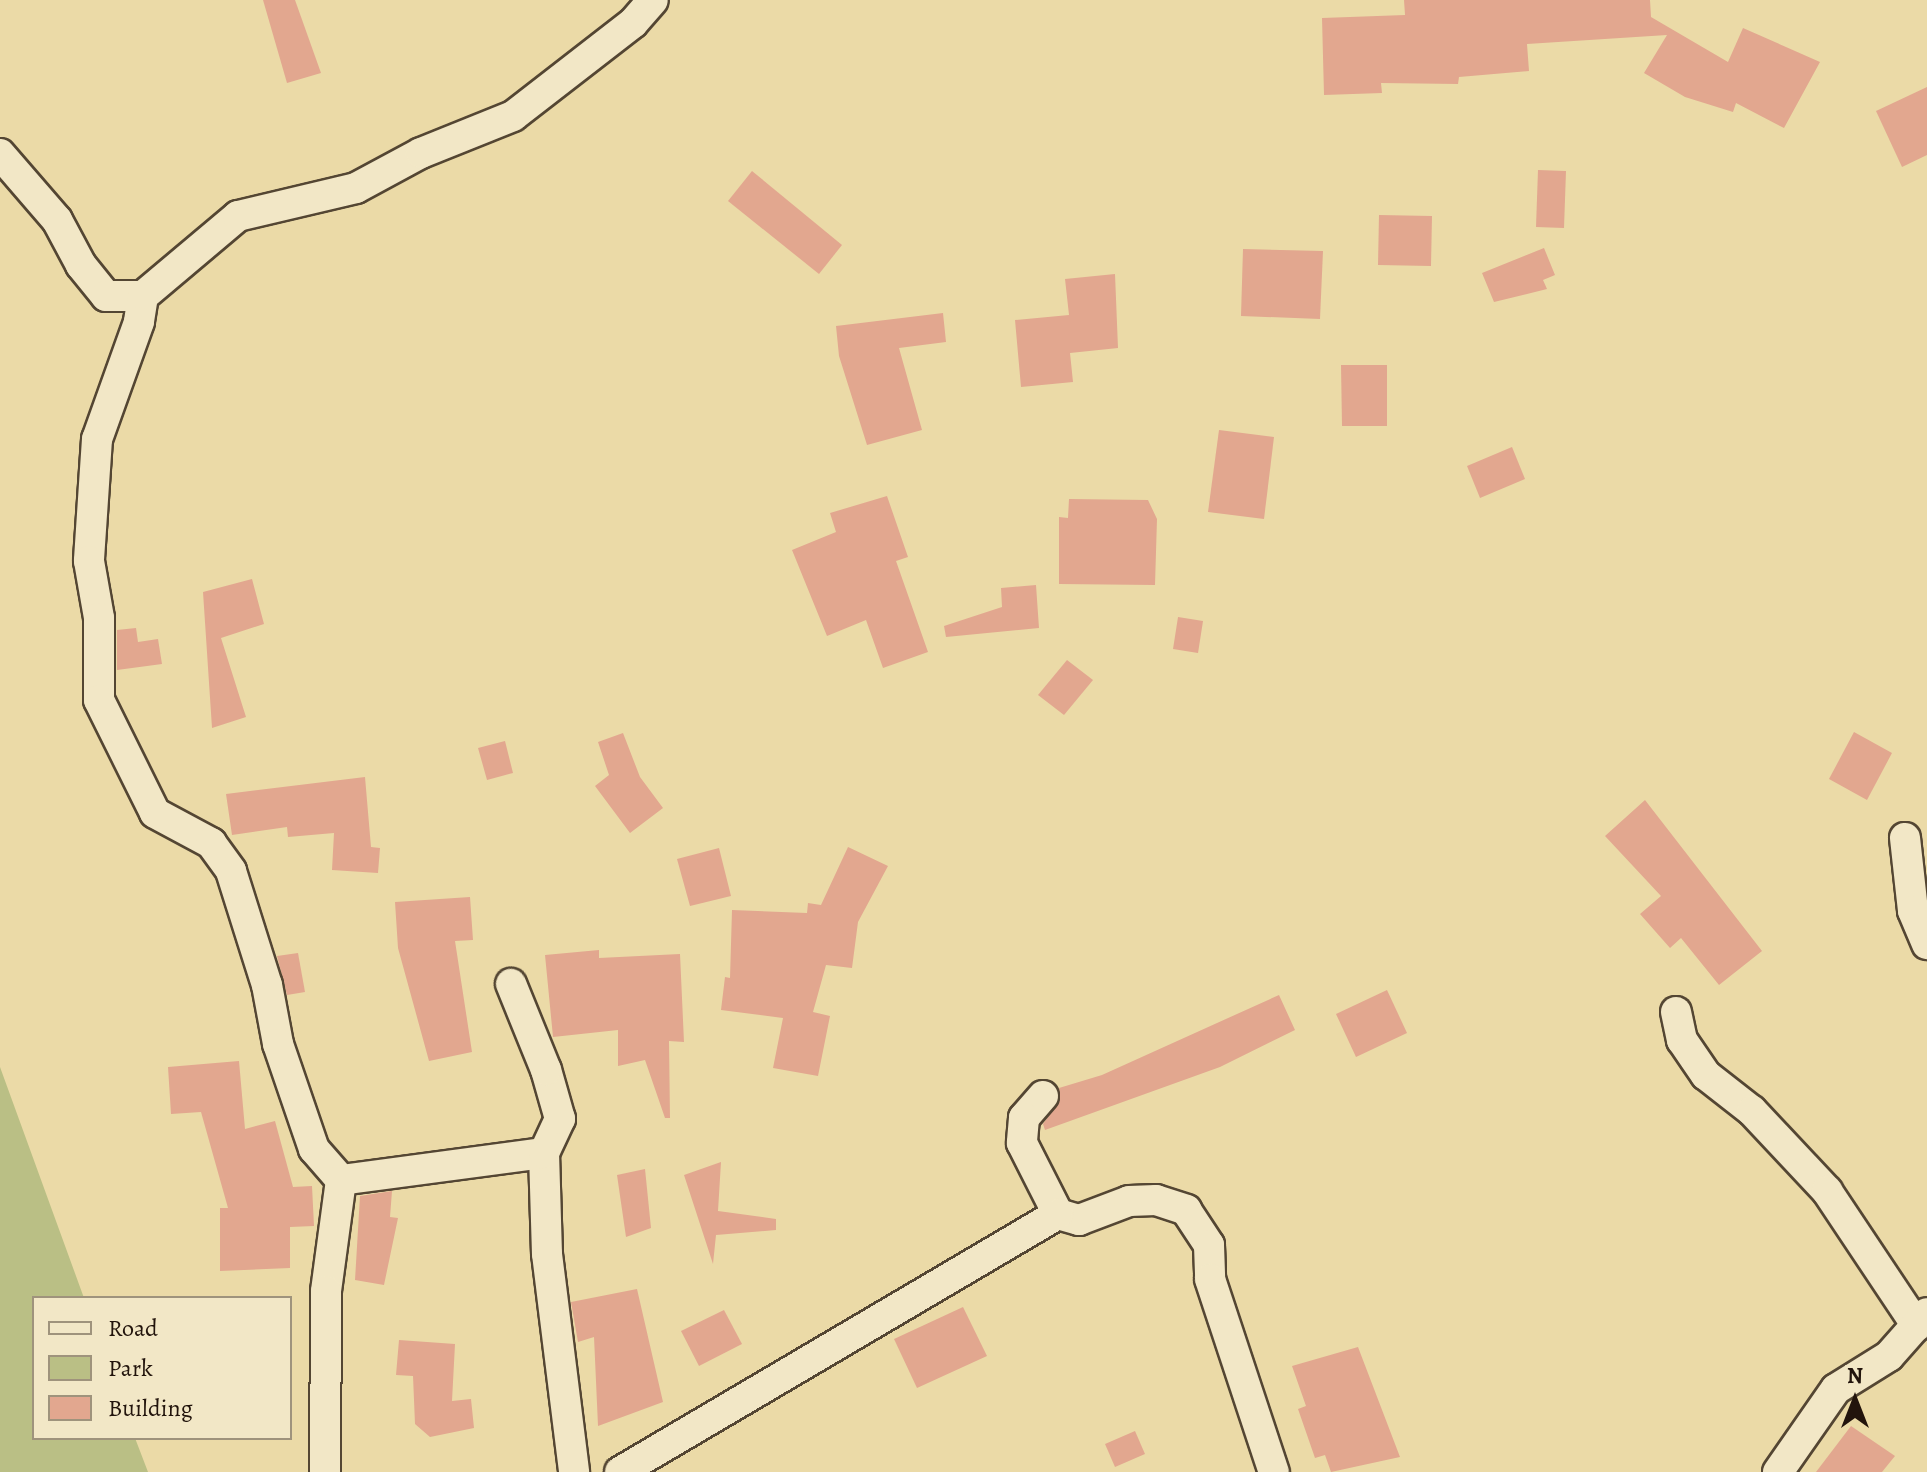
<!DOCTYPE html>
<style>
body{margin:0}
#map{position:relative;width:1927px;height:1472px;overflow:hidden;background:#ebdaa7;font-family:Alegreya,serif}
div>[style]{position:absolute}
.green>*{inset:0;background:#babf85}
.building>*{inset:0;background:#e2a78f}
.roads{filter:drop-shadow(2px 0 #544633) drop-shadow(-2px 0 #544633) drop-shadow(0 2px #544633) drop-shadow(0 -2px #544633)}
.minor>*{height:30px;margin:-15px;padding:0 15px;transform-origin:15px;border-radius:15px;background:#f2e7c6}
span{translate:-50% -50%;white-space:nowrap;text-align:center;line-height:1.15;-webkit-text-stroke:8px #f2e7c6;paint-order:stroke}
.legend{position:absolute;left:32px;top:1296px;width:260px;height:144px;box-sizing:border-box;background:#f2e7c6;border:2px solid #9f937c;margin:0;padding:10px 14px;list-style:none;font-size:24px;color:#22140c}
.legend li{display:flex;align-items:center;gap:16px;height:40px}
.legend b{width:40px;border:2px solid #9f937c}
.north{position:absolute;left:1815px;top:1360px;width:80px;height:80px;-webkit-text-stroke:6px #f2e7c6;paint-order:stroke;rotate:0deg;font-size:22px;font-weight:700;line-height:32px;text-align:center;color:#22140c}
.north::after{content:'';display:block;margin:auto;width:28px;height:36px;background:#22140c;clip-path:polygon(50% 0,100% 100%,50% 72%,0 100%)}
</style>
<div id="map">
<div class="green">
<i style="clip-path:polygon(0 1067px,84px 1298px,34px 1298px,34px 1438px,135px 1438px,148px 1472px,0 1472px)"></i>
</div>
<div class="building">
<i style="clip-path:polygon(263px 0,295px 0,321px 73px,287px 83px)"></i>
<i style="clip-path:polygon(1404px 0,1650px 0,1651px 17px,1728px 62px,1743px 28px,1820px 62px,1784px 128px,1736px 103px,1733px 112px,1685px 97px,1644px 73px,1667px 35px,1527px 44px,1529px 71px,1459px 77px,1458px 84px,1381px 83px,1382px 93px,1324px 95px,1322px 18px,1405px 15px)"></i>
<i style="clip-path:polygon(1927px 87px,1927px 155px,1902px 167px,1876px 111px)"></i>
<i style="clip-path:polygon(1538px 170px,1566px 171px,1564px 228px,1536px 227px)"></i>
<i style="clip-path:polygon(752px 171px,842px 245px,819px 274px,728px 201px)"></i>
<i style="clip-path:polygon(1379px 215px,1432px 216px,1431px 266px,1378px 265px)"></i>
<i style="clip-path:polygon(1544px 248px,1555px 275px,1543px 280px,1547px 289px,1494px 302px,1482px 273px)"></i>
<i style="clip-path:polygon(1243px 249px,1323px 251px,1320px 319px,1241px 316px)"></i>
<i style="clip-path:polygon(1115px 274px,1118px 348px,1070px 353px,1073px 382px,1021px 387px,1015px 320px,1069px 315px,1065px 279px)"></i>
<i style="clip-path:polygon(943px 313px,946px 342px,899px 348px,922px 430px,867px 445px,839px 356px,836px 326px)"></i>
<i style="clip-path:polygon(1341px 365px,1387px 365px,1387px 426px,1342px 426px)"></i>
<i style="clip-path:polygon(1219px 430px,1274px 437px,1264px 519px,1208px 512px)"></i>
<i style="clip-path:polygon(1512px 447px,1525px 479px,1480px 498px,1467px 466px)"></i>
<i style="clip-path:polygon(887px 496px,908px 557px,896px 561px,928px 652px,883px 668px,866px 620px,827px 636px,792px 550px,836px 532px,830px 513px)"></i>
<i style="clip-path:polygon(1069px 499px,1148px 500px,1157px 519px,1155px 585px,1059px 584px,1059px 517px,1068px 518px)"></i>
<i style="clip-path:polygon(252px 579px,264px 624px,221px 638px,246px 717px,212px 728px,203px 592px)"></i>
<i style="clip-path:polygon(1036px 585px,1039px 628px,946px 637px,944px 626px,1002px 607px,1001px 588px)"></i>
<i style="clip-path:polygon(1178px 617px,1203px 621px,1198px 653px,1173px 649px)"></i>
<i style="clip-path:polygon(136px 628px,138px 642px,158px 639px,162px 664px,117px 670px,117px 630px)"></i>
<i style="clip-path:polygon(1067px 660px,1093px 680px,1064px 715px,1038px 695px)"></i>
<i style="clip-path:polygon(1854px 732px,1892px 753px,1867px 800px,1829px 779px)"></i>
<i style="clip-path:polygon(623px 733px,640px 777px,663px 808px,630px 833px,595px 786px,609px 775px,598px 742px)"></i>
<i style="clip-path:polygon(505px 741px,513px 773px,487px 780px,478px 748px)"></i>
<i style="clip-path:polygon(365px 777px,371px 847px,380px 848px,378px 873px,332px 870px,334px 833px,288px 837px,287px 827px,232px 835px,226px 794px)"></i>
<i style="clip-path:polygon(1645px 800px,1762px 951px,1719px 985px,1681px 938px,1670px 948px,1640px 914px,1661px 896px,1605px 836px)"></i>
<i style="clip-path:polygon(848px 847px,888px 866px,858px 922px,852px 968px,826px 965px,813px 1012px,830px 1016px,818px 1076px,773px 1068px,783px 1018px,721px 1010px,725px 977px,730px 978px,732px 910px,807px 913px,808px 903px,821px 905px)"></i>
<i style="clip-path:polygon(719px 848px,731px 896px,690px 906px,677px 859px)"></i>
<i style="clip-path:polygon(470px 897px,473px 940px,455px 941px,472px 1052px,429px 1061px,398px 948px,395px 902px)"></i>
<i style="clip-path:polygon(599px 950px,599px 958px,680px 954px,684px 1042px,669px 1041px,670px 1118px,665px 1118px,645px 1060px,618px 1066px,618px 1030px,553px 1037px,545px 955px)"></i>
<i style="clip-path:polygon(298px 953px,305px 992px,287px 995px,277px 956px)"></i>
<i style="clip-path:polygon(1387px 990px,1407px 1033px,1356px 1057px,1336px 1014px)"></i>
<i style="clip-path:polygon(1279px 995px,1295px 1030px,1220px 1067px,1045px 1130px,1043px 1124px,1060px 1100px,1059px 1088px,1102px 1075px)"></i>
<i style="clip-path:polygon(239px 1061px,245px 1129px,275px 1121px,293px 1187px,312px 1186px,314px 1226px,290px 1227px,290px 1268px,220px 1271px,220px 1208px,228px 1208px,201px 1112px,171px 1114px,168px 1067px)"></i>
<i style="clip-path:polygon(721px 1162px,718px 1211px,776px 1219px,776px 1230px,716px 1235px,713px 1264px,684px 1175px)"></i>
<i style="clip-path:polygon(645px 1169px,651px 1228px,626px 1237px,617px 1175px)"></i>
<i style="clip-path:polygon(392px 1191px,390px 1217px,398px 1218px,384px 1285px,355px 1280px,360px 1196px)"></i>
<i style="clip-path:polygon(637px 1289px,663px 1402px,598px 1426px,594px 1337px,578px 1342px,571px 1302px)"></i>
<i style="clip-path:polygon(963px 1307px,987px 1356px,917px 1388px,894px 1339px)"></i>
<i style="clip-path:polygon(724px 1310px,742px 1344px,699px 1366px,681px 1331px)"></i>
<i style="clip-path:polygon(399px 1340px,455px 1344px,452px 1401px,471px 1399px,474px 1428px,430px 1437px,415px 1424px,413px 1376px,396px 1375px)"></i>
<i style="clip-path:polygon(1358px 1347px,1400px 1457px,1331px 1472px,1325px 1455px,1315px 1458px,1298px 1409px,1306px 1406px,1292px 1366px)"></i>
<i style="clip-path:polygon(1851px 1426px,1895px 1456px,1882px 1472px,1816px 1472px)"></i>
<i style="clip-path:polygon(1135px 1431px,1145px 1454px,1115px 1467px,1105px 1444px)"></i>
</div>
<div class="roads">
<div class="minor">
<i style="left:0;top:154px;width:87px;rotate:49.2deg"></i>
<i style="left:57px;top:220px;width:51px;rotate:61.9deg"></i>
<i style="left:81px;top:265px;width:40px;rotate:51deg"></i>
<i style="left:106px;top:296px;width:37px"></i>
<i style="left:143px;top:296px;width:124px;rotate:-40.1deg"></i>
<i style="left:238px;top:216px;width:121px;rotate:-13.3deg"></i>
<i style="left:356px;top:188px;width:74px;rotate:-28.3deg"></i>
<i style="left:421px;top:153px;width:99px;rotate:-21.9deg"></i>
<i style="left:513px;top:116px;width:152px;rotate:-37.8deg"></i>
<i style="left:633px;top:23px;width:30px;rotate:-49deg"></i>
<i style="left:143px;top:296px;width:26px;rotate:99deg"></i>
<i style="left:139px;top:322px;width:124px;rotate:109.7deg"></i>
<i style="left:97px;top:439px;width:122px;rotate:93.8deg"></i>
<i style="left:89px;top:561px;width:58px;rotate:80deg"></i>
<i style="left:99px;top:618px;width:82px;rotate:90deg"></i>
<i style="left:99px;top:700px;width:126px;rotate:63.6deg"></i>
<i style="left:155px;top:813px;width:64px;rotate:28.2deg"></i>
<i style="left:211px;top:843px;width:34px;rotate:54deg"></i>
<i style="left:231px;top:871px;width:120px;rotate:72.5deg"></i>
<i style="left:267px;top:985px;width:60px;rotate:79.4deg"></i>
<i style="left:278px;top:1044px;width:111px;rotate:71.1deg"></i>
<i style="left:314px;top:1149px;width:41px;rotate:48.9deg"></i>
<i style="left:341px;top:1180px;width:112px;rotate:97.7deg"></i>
<i style="left:326px;top:1291px;width:181px;rotate:90.3deg"></i>
<i style="left:1905px;top:838px;width:73px;rotate:83.7deg"></i>
<i style="left:1913px;top:911px;width:36px;rotate:67deg"></i>
<i style="left:1676px;top:1012px;width:29px;rotate:78deg"></i>
<i style="left:1682px;top:1040px;width:42px;rotate:55.6deg"></i>
<i style="left:1706px;top:1075px;width:58px;rotate:38deg"></i>
<i style="left:1752px;top:1111px;width:110px;rotate:46.8deg"></i>
<i style="left:1827px;top:1191px;width:162px;rotate:56.3deg"></i>
<i style="left:1043px;top:1096px;width:29px;rotate:131deg"></i>
<i style="left:1024px;top:1118px;width:25px;rotate:95deg"></i>
<i style="left:1022px;top:1143px;width:80px;rotate:63.1deg"></i>
<i style="left:1058px;top:1214px;width:22px;rotate:16deg"></i>
<i style="left:1079px;top:1220px;width:53px;rotate:-20.8deg"></i>
<i style="left:1129px;top:1201px;width:27px;rotate:-2deg"></i>
<i style="left:1156px;top:1200px;width:32px;rotate:18deg"></i>
<i style="left:1186px;top:1210px;width:42px;rotate:56.7deg"></i>
<i style="left:1209px;top:1245px;width:34px;rotate:88deg"></i>
<i style="left:1210px;top:1279px;width:203px;rotate:71.7deg"></i>
<i style="left:544px;top:1153px;width:101px;rotate:88.3deg"></i>
<i style="left:547px;top:1254px;width:220px;rotate:82.9deg"></i>
<i style="left:341px;top:1180px;width:205px;rotate:-7.6deg"></i>
<i style="left:544px;top:1153px;width:38px;rotate:-65deg"></i>
<i style="left:560px;top:1119px;width:51px;rotate:-105.9deg"></i>
<i style="left:546px;top:1070px;width:93px;rotate:-112.1deg"></i>
<i style="left:620px;top:1472px;width:508px;rotate:-30.5deg"></i>
<i style="left:1778px;top:1472px;width:101px;rotate:-55.1deg"></i>
<i style="left:1836px;top:1389px;width:62px;rotate:-31.9deg"></i>
<i style="left:1889px;top:1356px;width:57px;rotate:-48.5deg"></i>
</div>
</div>
<ul class="legend">
<li><b style="height:10px;background:#f2e7c6"></b>Road</li>
<li><b style="height:22px;background:#babf85"></b>Park</li>
<li><b style="height:22px;background:#e2a78f"></b>Building</li>
</ul>
<div class="north">N</div>
</div>
